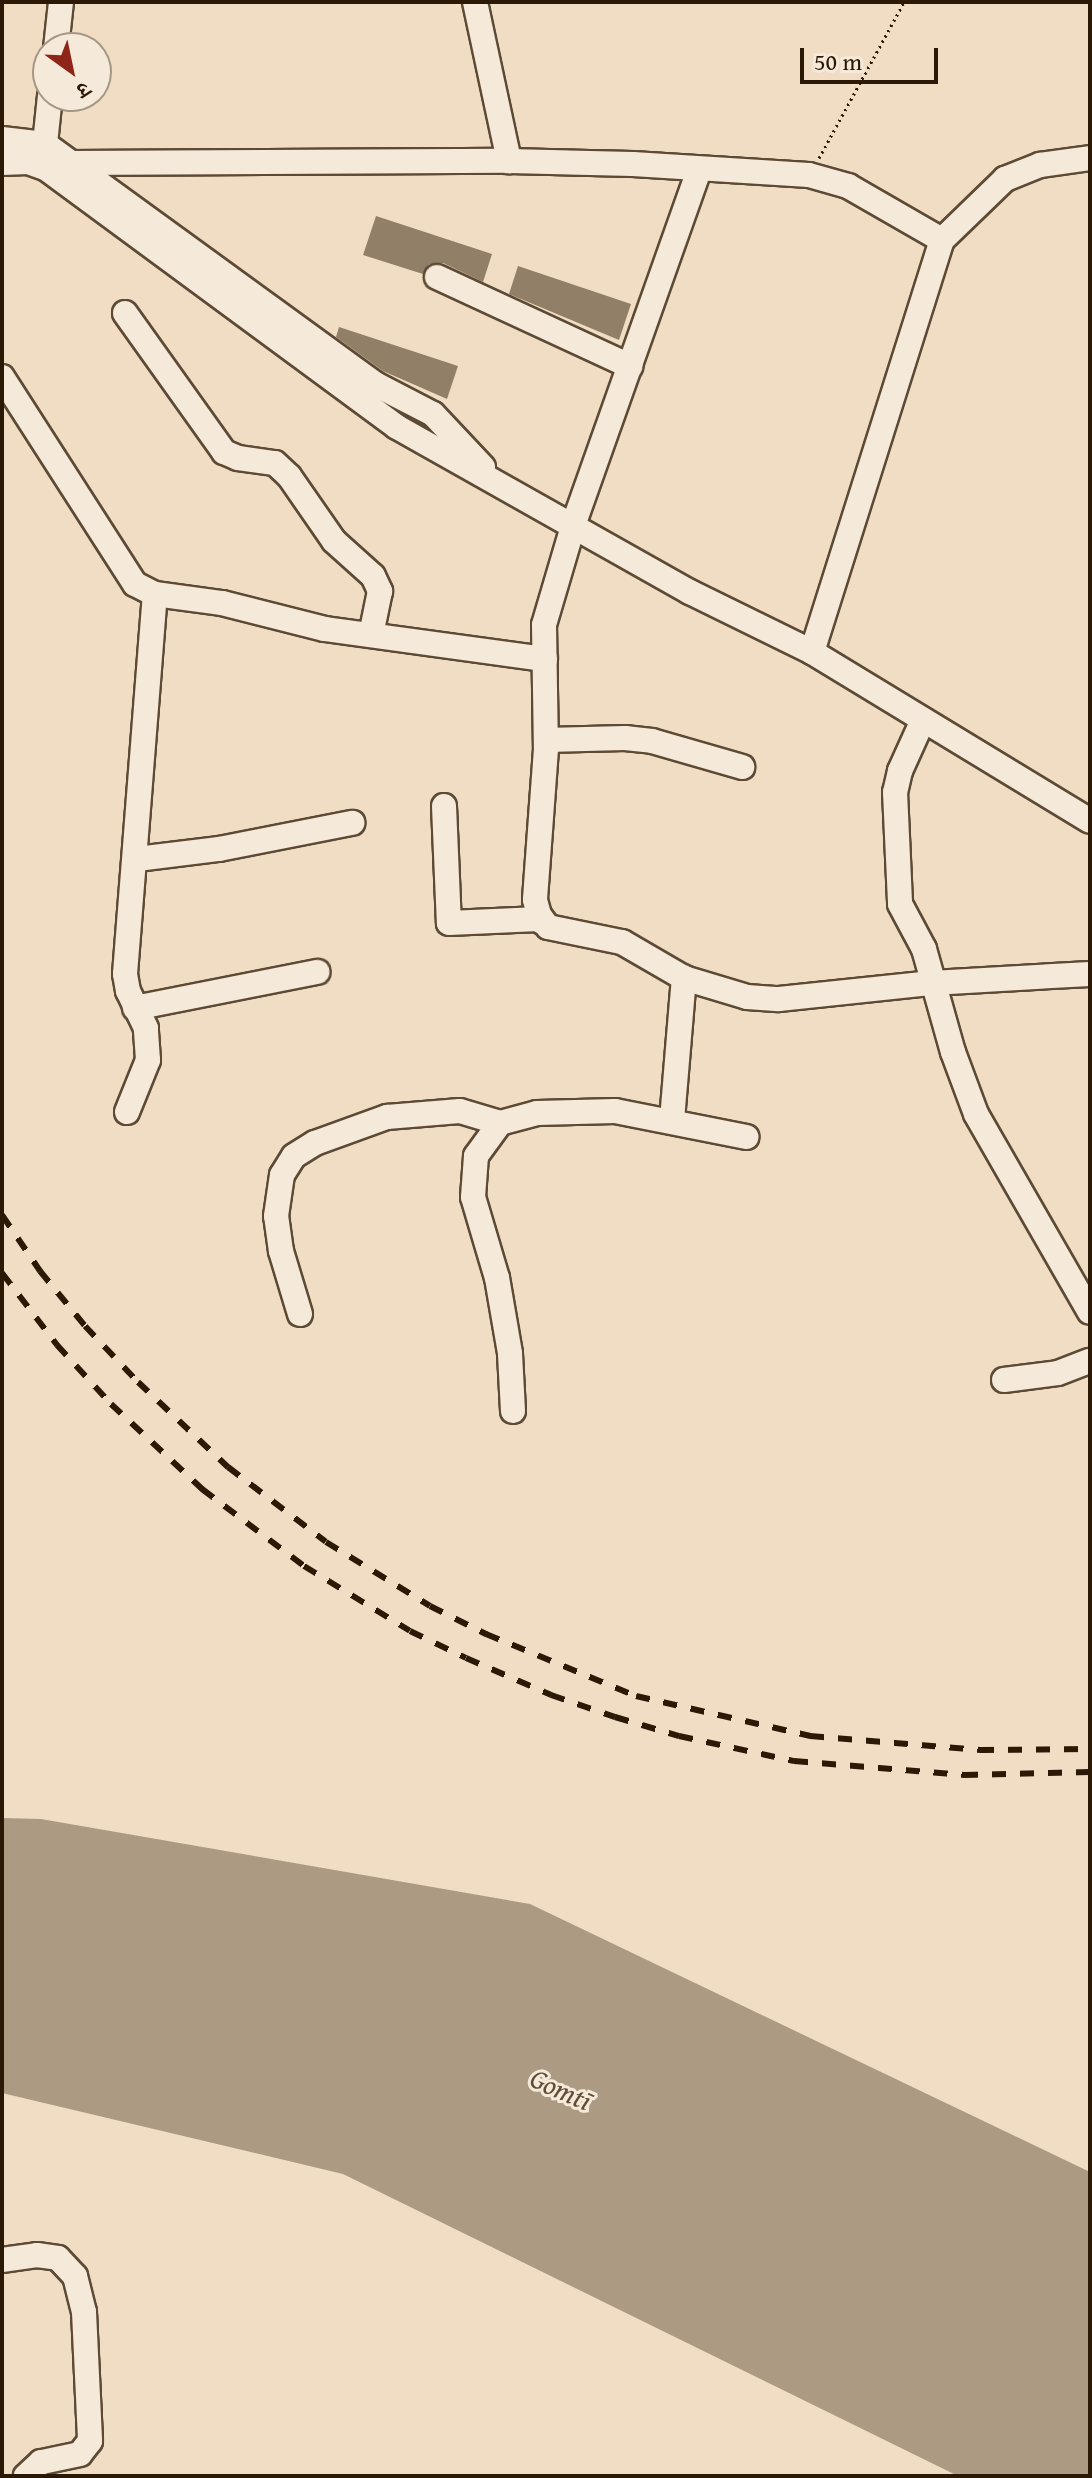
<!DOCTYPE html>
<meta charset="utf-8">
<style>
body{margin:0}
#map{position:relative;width:1092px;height:2478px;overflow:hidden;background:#f0ddc4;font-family:"Gentium Book Plus","Noto Serif Devanagari",serif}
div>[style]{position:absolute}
.water>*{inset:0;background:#ad9a83}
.building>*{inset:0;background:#927f68}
.path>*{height:3px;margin-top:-1.5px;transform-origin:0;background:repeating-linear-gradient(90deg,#2c1905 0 2px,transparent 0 6px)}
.roads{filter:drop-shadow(2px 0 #5d4a35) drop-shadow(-2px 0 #5d4a35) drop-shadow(0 2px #5d4a35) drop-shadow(0 -2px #5d4a35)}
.minor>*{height:24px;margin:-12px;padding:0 12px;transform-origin:12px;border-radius:12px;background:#f5e9d9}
.rail>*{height:6px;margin-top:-3px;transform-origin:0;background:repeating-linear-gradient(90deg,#2c1905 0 14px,transparent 0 28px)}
span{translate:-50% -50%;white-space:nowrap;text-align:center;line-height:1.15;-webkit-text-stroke:6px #f5e9d9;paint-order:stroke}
.water-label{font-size:28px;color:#604d37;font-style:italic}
.frame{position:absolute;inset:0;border:4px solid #2c1905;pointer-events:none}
.north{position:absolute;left:32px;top:32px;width:80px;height:80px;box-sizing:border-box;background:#f5e9d9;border:2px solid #a59684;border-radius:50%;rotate:147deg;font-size:22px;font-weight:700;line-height:32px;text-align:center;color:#2c1905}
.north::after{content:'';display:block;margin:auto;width:28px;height:36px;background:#8f2418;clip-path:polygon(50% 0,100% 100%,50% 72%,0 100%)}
.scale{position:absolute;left:800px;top:48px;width:138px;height:36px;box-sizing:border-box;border:4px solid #2c1905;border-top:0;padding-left:10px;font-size:24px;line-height:28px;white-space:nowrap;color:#2c1905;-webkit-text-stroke:6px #f5e9d9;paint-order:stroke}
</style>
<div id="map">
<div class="water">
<i style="clip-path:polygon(2px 1818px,41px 1819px,530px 1904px,1090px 2172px,1090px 2476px,958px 2476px,343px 2174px,2px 2093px)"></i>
</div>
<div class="building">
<i style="clip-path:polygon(376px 216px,492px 254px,483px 282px,443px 263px,429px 264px,423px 274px,363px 255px)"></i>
<i style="clip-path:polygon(518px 266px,631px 304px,619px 340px,509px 294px)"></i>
<i style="clip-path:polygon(339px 327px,458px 366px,447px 399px,383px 371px,336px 337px)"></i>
</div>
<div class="path">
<i style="left:819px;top:158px;width:178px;rotate:-61.4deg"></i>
</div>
<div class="roads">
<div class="minor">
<i style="left:475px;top:2px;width:163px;rotate:77.9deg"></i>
<i style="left:56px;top:48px;width:46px;rotate:-83.8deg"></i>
<i style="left:2px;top:139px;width:43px;rotate:6.6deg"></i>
<i style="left:45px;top:144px;width:408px;rotate:36deg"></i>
<i style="left:375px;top:384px;width:65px;rotate:27.3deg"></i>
<i style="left:433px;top:414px;width:73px;rotate:46.7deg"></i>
<i style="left:45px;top:144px;width:48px;rotate:-84.1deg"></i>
<i style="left:2px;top:163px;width:26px;rotate:-2deg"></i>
<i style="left:28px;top:162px;width:20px;rotate:20deg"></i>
<i style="left:47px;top:169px;width:435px;rotate:36.4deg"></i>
<i style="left:397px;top:427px;width:336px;rotate:29.4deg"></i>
<i style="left:690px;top:592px;width:136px;rotate:26.2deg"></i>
<i style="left:812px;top:652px;width:325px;rotate:31.3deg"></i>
<i style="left:71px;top:163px;width:438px;rotate:-0.3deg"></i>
<i style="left:509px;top:161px;width:124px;rotate:1.4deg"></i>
<i style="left:633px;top:164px;width:176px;rotate:3.6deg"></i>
<i style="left:809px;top:175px;width:41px;rotate:15.8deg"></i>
<i style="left:848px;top:186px;width:108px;rotate:29.9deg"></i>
<i style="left:699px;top:170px;width:374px;rotate:109.5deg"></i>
<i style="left:574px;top:523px;width:106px;rotate:106.4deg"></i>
<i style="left:544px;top:625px;width:124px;rotate:89.1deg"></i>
<i style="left:546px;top:749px;width:151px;rotate:94.2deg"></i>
<i style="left:535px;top:900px;width:16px;rotate:75deg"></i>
<i style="left:539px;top:915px;width:15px;rotate:53deg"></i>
<i style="left:548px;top:927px;width:76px;rotate:11.5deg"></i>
<i style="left:622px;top:942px;width:72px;rotate:30.1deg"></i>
<i style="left:684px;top:978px;width:66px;rotate:16.8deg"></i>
<i style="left:747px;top:997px;width:32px;rotate:4deg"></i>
<i style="left:779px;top:999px;width:154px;rotate:-6deg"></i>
<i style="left:932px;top:983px;width:158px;rotate:-3.3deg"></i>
<i style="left:437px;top:277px;width:213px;rotate:24.8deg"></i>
<i style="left:125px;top:313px;width:171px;rotate:54.5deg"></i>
<i style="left:224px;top:452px;width:15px;rotate:23deg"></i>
<i style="left:238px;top:458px;width:37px;rotate:8deg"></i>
<i style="left:275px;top:463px;width:19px;rotate:43deg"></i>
<i style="left:289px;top:476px;width:79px;rotate:55.3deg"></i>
<i style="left:334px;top:541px;width:52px;rotate:41.9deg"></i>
<i style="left:373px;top:576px;width:17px;rotate:65deg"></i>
<i style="left:380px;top:591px;width:45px;rotate:101.6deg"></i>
<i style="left:2px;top:377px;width:246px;rotate:57.3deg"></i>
<i style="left:135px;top:584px;width:22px;rotate:27deg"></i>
<i style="left:155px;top:594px;width:68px;rotate:7.7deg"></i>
<i style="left:222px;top:603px;width:106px;rotate:14.2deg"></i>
<i style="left:325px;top:629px;width:222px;rotate:7.8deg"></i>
<i style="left:812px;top:652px;width:432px;rotate:-72.5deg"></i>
<i style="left:942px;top:240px;width:88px;rotate:-44.1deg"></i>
<i style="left:1005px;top:179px;width:38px;rotate:-22deg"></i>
<i style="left:1040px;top:165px;width:50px;rotate:-8deg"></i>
<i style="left:923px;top:720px;width:56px;rotate:114.3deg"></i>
<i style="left:900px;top:771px;width:22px;rotate:103deg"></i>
<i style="left:895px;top:792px;width:112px;rotate:87.4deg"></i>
<i style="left:900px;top:904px;width:51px;rotate:61.9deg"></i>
<i style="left:924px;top:949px;width:107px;rotate:74.3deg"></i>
<i style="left:953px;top:1052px;width:66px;rotate:69.6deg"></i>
<i style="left:976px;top:1114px;width:228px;rotate:60.1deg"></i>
<i style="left:546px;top:740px;width:79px;rotate:-1.5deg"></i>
<i style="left:625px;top:738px;width:27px;rotate:6deg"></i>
<i style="left:652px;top:741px;width:94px;rotate:16.1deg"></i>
<i style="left:444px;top:806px;width:117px;rotate:87.6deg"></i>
<i style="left:449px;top:923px;width:90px;rotate:-2.5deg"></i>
<i style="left:539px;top:919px;width:4px;rotate:45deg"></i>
<i style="left:137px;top:859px;width:83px;rotate:-7deg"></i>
<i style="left:219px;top:849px;width:136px;rotate:-11.1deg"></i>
<i style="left:135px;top:1008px;width:186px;rotate:-11.2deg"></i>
<i style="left:127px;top:1112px;width:56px;rotate:-68deg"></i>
<i style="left:148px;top:1060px;width:32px;rotate:-94deg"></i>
<i style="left:146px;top:1028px;width:41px;rotate:-115.9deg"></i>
<i style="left:128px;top:991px;width:17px;rotate:-100deg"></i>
<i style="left:125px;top:974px;width:381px;rotate:-85.5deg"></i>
<i style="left:672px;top:1120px;width:143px;rotate:-85.2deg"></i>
<i style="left:300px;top:1314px;width:66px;rotate:-106.8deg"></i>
<i style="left:281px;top:1251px;width:35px;rotate:-98deg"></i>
<i style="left:276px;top:1216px;width:41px;rotate:-81.7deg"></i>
<i style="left:282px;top:1175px;width:22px;rotate:-58deg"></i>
<i style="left:294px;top:1156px;width:25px;rotate:-32deg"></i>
<i style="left:315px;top:1143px;width:77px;rotate:-19.9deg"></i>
<i style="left:387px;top:1117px;width:73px;rotate:-4.7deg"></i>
<i style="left:460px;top:1111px;width:42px;rotate:16.7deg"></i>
<i style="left:1004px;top:1380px;width:54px;rotate:-7.4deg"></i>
<i style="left:1058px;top:1373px;width:34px;rotate:-21deg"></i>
<i style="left:513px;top:1411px;width:58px;rotate:-93deg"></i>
<i style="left:510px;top:1353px;width:76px;rotate:-99.8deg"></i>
<i style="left:497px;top:1278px;width:84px;rotate:-106.5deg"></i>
<i style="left:473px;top:1197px;width:41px;rotate:-85.8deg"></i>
<i style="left:476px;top:1156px;width:41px;rotate:-54deg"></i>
<i style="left:500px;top:1123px;width:38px;rotate:-15deg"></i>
<i style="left:537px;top:1113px;width:78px;rotate:-1.5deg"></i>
<i style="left:615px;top:1111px;width:134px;rotate:11.2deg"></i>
<i style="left:2px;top:2260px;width:35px;rotate:-8deg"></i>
<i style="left:37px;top:2255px;width:21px;rotate:8deg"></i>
<i style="left:58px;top:2258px;width:25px;rotate:47deg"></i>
<i style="left:75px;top:2276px;width:37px;rotate:76deg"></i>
<i style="left:84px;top:2312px;width:129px;rotate:87.3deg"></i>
<i style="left:90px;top:2441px;width:16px;rotate:128deg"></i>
<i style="left:80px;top:2454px;width:40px;rotate:168deg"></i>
<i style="left:41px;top:2462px;width:21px;rotate:137deg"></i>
</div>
</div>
<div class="rail">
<i style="left:2px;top:1215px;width:68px;rotate:55.8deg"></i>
<i style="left:40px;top:1271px;width:71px;rotate:50.7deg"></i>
<i style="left:85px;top:1326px;width:77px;rotate:46.6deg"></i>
<i style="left:138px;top:1382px;width:124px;rotate:43.4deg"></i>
<i style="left:228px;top:1467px;width:123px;rotate:37.4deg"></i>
<i style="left:326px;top:1542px;width:122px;rotate:31.6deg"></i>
<i style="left:430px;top:1606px;width:63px;rotate:26.6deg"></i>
<i style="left:486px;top:1634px;width:162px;rotate:22.5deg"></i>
<i style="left:636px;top:1696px;width:179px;rotate:12.9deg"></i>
<i style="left:810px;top:1736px;width:171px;rotate:4.7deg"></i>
<i style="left:980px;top:1750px;width:110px;rotate:-0.5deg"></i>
<i style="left:2px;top:1273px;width:91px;rotate:52.6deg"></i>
<i style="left:57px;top:1345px;width:80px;rotate:47.5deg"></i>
<i style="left:111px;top:1404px;width:125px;rotate:43deg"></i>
<i style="left:202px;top:1489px;width:128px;rotate:37deg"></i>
<i style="left:304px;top:1566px;width:124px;rotate:31.5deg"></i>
<i style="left:410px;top:1631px;width:62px;rotate:25.7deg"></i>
<i style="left:466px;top:1658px;width:93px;rotate:23.5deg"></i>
<i style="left:551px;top:1695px;width:68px;rotate:19deg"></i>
<i style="left:615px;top:1717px;width:67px;rotate:16.5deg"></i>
<i style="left:679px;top:1736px;width:118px;rotate:12.3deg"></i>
<i style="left:794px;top:1761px;width:171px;rotate:4.7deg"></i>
<i style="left:964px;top:1775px;width:126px;rotate:-1.4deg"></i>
</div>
<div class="water-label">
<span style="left:561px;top:2089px;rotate:24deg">Gomtī</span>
</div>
<div class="frame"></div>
<div class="north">उ</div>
<div class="scale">50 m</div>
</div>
